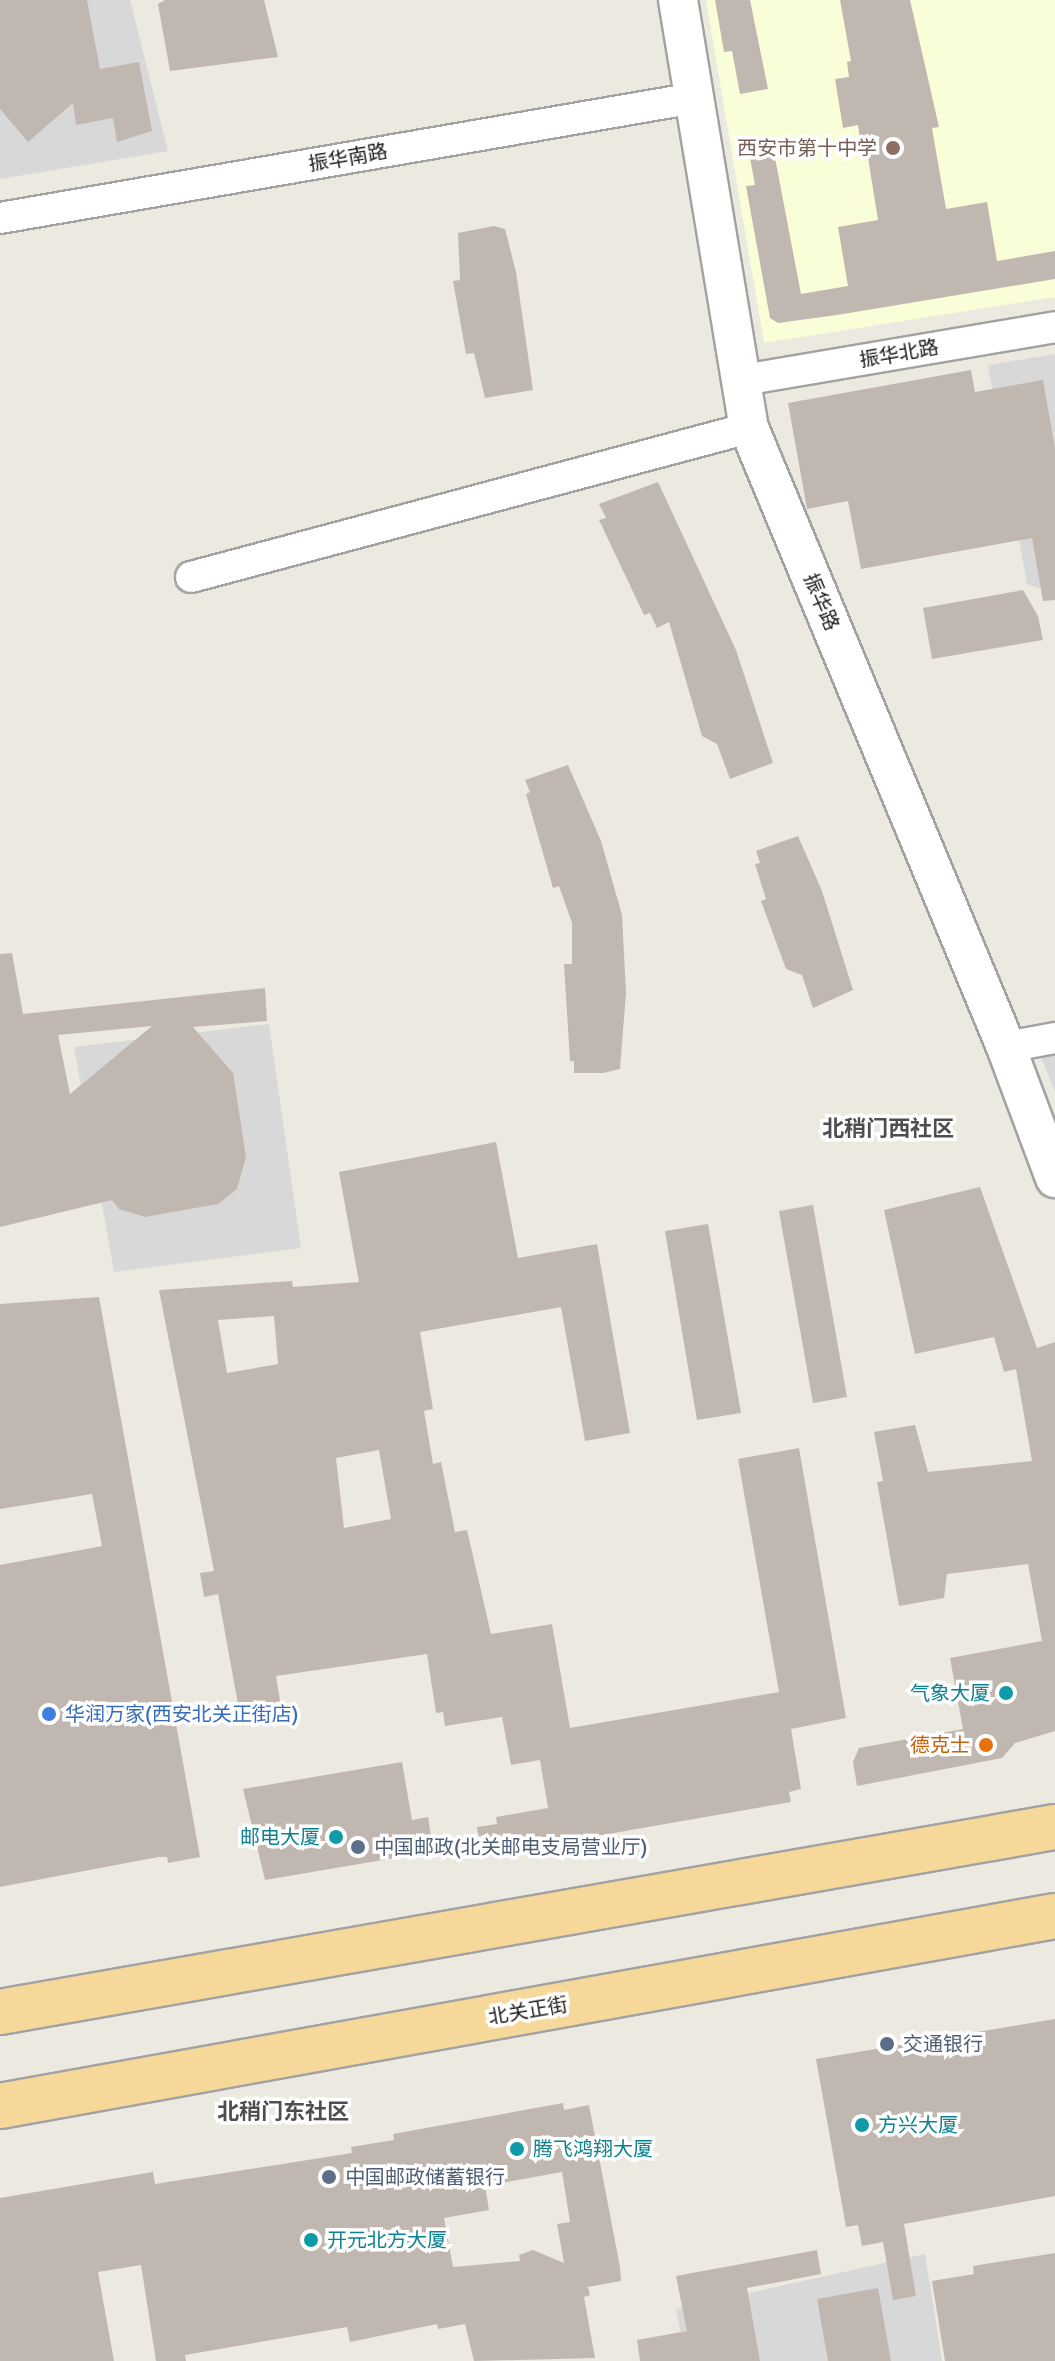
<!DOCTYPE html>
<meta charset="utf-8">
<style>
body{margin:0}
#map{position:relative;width:1055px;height:2361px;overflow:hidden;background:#ece9e0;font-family:Signika,"Noto Sans SC",sans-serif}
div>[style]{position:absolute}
.residential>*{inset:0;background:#d9d8d8}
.education>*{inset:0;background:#f9fdd8}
.building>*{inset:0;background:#c0b8b0}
.roads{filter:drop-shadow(2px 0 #a2a2a2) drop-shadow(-2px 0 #a2a2a2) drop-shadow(0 2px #a2a2a2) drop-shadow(0 -2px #a2a2a2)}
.minor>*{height:30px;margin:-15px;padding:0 15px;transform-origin:15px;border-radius:15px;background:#fff}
.tertiary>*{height:38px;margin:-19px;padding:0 19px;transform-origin:19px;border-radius:19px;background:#fff}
.primary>*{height:44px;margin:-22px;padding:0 22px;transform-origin:22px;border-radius:22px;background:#f7d89b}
.dots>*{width:22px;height:22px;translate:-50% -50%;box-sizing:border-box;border:4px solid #fff;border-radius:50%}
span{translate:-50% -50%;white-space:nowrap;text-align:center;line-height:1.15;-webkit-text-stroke:7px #fff;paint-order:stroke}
.education-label{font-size:20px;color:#785e54}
.right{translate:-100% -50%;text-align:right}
.street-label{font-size:20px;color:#1b1b1b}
.culture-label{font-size:20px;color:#0d838f}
.left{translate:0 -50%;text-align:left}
.shop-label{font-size:20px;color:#366cbe}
.food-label{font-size:20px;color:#c56008}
.service-label{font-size:20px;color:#4e5e75}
.neighbourhood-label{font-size:22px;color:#4e4e4e;font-weight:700}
</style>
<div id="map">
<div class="residential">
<i style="clip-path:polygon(0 0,130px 0,168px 151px,0 179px)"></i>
<i style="clip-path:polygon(1055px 354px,1055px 594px,1027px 584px,988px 365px)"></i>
<i style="clip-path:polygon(269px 1024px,301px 1248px,114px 1272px,74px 1047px)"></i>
<i style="clip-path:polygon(1055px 1052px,1055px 1092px,1040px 1054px)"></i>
<i style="clip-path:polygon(925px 2254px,942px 2361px,686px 2361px,676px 2309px)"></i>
</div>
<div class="education">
<i style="clip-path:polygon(706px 0,1055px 0,1055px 297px,764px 343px)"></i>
</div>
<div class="building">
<i style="clip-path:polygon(0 0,87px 0,100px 69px,139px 62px,152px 131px,117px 142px,113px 118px,76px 125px,73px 103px,28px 142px,0 109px)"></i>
<i style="clip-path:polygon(165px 0,264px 0,278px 57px,170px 71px,158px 4px)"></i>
<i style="clip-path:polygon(715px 0,750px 0,768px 89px,740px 94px,732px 51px,724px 52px)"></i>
<i style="clip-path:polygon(840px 0,910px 0,939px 127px,932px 128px,946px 209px,987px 202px,997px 261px,1055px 251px,1055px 279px,837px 315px,778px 323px,770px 318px,746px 186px,755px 185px,748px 147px,772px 142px,801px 294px,848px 286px,838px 227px,878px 220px,865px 139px,860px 140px,858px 125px,843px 128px,835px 79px,849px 77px,847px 62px,851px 61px)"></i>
<i style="clip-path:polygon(494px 226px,505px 229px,516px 272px,533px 390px,485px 398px,474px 353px,466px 354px,453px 281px,460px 280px,458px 233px)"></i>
<i style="clip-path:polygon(971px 370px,975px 392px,1043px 380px,1055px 448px,1055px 600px,1043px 601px,1032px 538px,861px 569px,848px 501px,807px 509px,788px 403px)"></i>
<i style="clip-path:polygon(658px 482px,736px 650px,773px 763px,730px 779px,717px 744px,702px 736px,669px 622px,657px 628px,650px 613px,644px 615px,599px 520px,606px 518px,599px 504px)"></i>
<i style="clip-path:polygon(1023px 590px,1038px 616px,1043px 640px,932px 659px,923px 608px)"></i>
<i style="clip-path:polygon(568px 765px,601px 841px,622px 915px,626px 993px,620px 1069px,603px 1073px,574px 1073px,574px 1061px,570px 1061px,564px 964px,572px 964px,572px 923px,559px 886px,553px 888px,526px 794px,530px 792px,525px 780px)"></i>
<i style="clip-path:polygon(798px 836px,822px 891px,853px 990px,813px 1008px,802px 975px,786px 969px,761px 901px,766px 899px,755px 864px,760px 863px,756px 851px)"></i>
<i style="clip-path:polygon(evenodd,12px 953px,23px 1014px,265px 988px,267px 1021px,193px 1027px,233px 1073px,246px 1157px,237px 1189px,218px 1204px,145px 1217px,119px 1209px,112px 1200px,0 1227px,0 954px,12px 953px,152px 1026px,70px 1094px,58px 1035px,152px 1026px)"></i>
<i style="clip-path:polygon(evenodd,496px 1142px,518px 1258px,597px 1244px,630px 1433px,585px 1441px,561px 1307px,420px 1332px,433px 1409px,424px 1411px,433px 1464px,441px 1462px,455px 1532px,467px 1530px,491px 1634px,552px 1624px,570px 1728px,779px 1692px,738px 1459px,799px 1448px,846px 1718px,791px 1729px,801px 1789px,789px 1792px,791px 1802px,482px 1856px,477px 1827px,497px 1824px,496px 1817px,548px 1808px,540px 1760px,511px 1765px,502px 1717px,445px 1726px,443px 1712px,436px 1713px,427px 1654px,276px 1676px,281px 1707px,240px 1715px,218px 1594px,204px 1597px,200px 1573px,214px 1571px,159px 1290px,292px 1281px,293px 1287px,359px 1282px,339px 1172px,496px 1142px,274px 1316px,278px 1364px,227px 1373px,218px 1320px,274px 1316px,496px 1142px,379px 1450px,391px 1519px,344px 1528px,336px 1458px,379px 1450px)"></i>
<i style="clip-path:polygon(980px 1187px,1037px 1348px,1055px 1342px,1055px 1731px,1015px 1743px,1002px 1758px,857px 1786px,853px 1762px,859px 1748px,963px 1729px,950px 1658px,1042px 1641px,1028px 1564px,947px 1574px,944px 1598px,899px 1606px,877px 1482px,883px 1481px,874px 1432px,915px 1425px,928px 1472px,1032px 1461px,1016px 1369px,1004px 1372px,994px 1337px,915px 1354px,884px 1210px)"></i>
<i style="clip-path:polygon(813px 1205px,847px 1397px,813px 1403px,779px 1211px)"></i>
<i style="clip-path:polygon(708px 1224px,741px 1413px,697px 1420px,665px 1231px)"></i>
<i style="clip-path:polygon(99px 1297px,200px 1857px,168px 1863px,167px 1857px,158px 1857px,0 1887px,0 1565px,102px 1546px,92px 1494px,0 1509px,0 1304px)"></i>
<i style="clip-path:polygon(402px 1762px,412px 1820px,428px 1817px,432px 1843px,416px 1846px,418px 1854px,265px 1880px,243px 1789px)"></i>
<i style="clip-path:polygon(1055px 2019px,1055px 2196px,904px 2224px,916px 2296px,893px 2300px,883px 2242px,862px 2246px,858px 2225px,846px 2227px,816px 2059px)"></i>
<i style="clip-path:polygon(evenodd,563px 2103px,564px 2110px,589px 2105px,620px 2267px,621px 2281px,588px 2287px,590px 2295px,584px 2297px,595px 2358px,474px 2361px,465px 2324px,438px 2329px,437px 2324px,350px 2342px,347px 2327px,185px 2355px,186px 2361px,156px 2361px,141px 2265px,98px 2272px,114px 2361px,0 2361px,0 2198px,153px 2172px,155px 2184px,352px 2153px,351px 2147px,394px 2140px,393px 2134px,563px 2103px,562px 2172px,570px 2222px,557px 2224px,564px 2263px,533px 2250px,519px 2255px,520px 2261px,453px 2267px,444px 2218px,489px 2210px,485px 2186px,562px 2172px)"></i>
<i style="clip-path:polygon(817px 2250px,821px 2274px,747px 2288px,760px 2361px,640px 2361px,637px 2340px,687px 2331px,676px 2276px)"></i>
<i style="clip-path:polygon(1055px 2253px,1055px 2361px,945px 2361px,932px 2281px,974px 2274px,973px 2266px)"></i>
<i style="clip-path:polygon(878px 2288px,891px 2361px,828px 2361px,817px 2299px)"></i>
</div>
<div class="roads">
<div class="minor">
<i style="left:0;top:218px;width:705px;rotate:-9.8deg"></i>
<i style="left:743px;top:380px;width:316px;rotate:-9.6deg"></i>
<i style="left:191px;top:577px;width:578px;rotate:-14.95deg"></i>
<i style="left:1006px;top:1047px;width:50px;rotate:-10.4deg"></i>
</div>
<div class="tertiary">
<i style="left:678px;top:0;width:434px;rotate:80.6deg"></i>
<i style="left:749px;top:428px;width:670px;rotate:67.45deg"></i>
<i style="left:1006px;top:1047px;width:140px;rotate:69.5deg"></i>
</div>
<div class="primary">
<i style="left:0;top:2012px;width:1071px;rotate:-9.95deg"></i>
<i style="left:0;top:2106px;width:1072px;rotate:-10.21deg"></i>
</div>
</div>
<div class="dots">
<i style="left:893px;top:148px;background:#8d6e63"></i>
<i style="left:1006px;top:1693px;background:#0f9aa8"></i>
<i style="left:49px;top:1714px;background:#3f7fe0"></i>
<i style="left:986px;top:1745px;background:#e8710a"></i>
<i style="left:336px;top:1837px;background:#0f9aa8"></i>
<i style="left:358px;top:1847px;background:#5c6f8a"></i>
<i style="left:887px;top:2044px;background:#5c6f8a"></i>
<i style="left:862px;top:2125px;background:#0f9aa8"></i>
<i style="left:517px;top:2149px;background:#0f9aa8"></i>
<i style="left:329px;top:2177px;background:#5c6f8a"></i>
<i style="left:311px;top:2240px;background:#0f9aa8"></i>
</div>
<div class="education-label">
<span class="right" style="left:877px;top:148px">西安市第十中学</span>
</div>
<div class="street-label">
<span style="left:348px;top:158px;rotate:-10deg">振华南路</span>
<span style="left:899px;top:354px;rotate:-10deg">振华北路</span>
<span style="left:821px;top:602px;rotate:67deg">振华路</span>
<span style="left:528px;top:2011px;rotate:-10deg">北关正街</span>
</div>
<div class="culture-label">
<span class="right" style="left:990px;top:1693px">气象大厦</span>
<span class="right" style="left:320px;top:1837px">邮电大厦</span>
<span class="left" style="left:878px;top:2125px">方兴大厦</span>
<span class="left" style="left:533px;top:2149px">腾飞鸿翔大厦</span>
<span class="left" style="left:327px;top:2240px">开元北方大厦</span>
</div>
<div class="shop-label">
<span class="left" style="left:65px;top:1714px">华润万家(西安北关正街店)</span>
</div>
<div class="food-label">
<span class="right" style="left:970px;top:1745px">德克士</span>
</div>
<div class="service-label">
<span class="left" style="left:374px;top:1847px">中国邮政(北关邮电支局营业厅)</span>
<span class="left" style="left:903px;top:2044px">交通银行</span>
<span class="left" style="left:345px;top:2177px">中国邮政储蓄银行</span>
</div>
<div class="neighbourhood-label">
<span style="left:888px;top:1129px">北稍门西社区</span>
<span style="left:283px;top:2112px">北稍门东社区</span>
</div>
</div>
